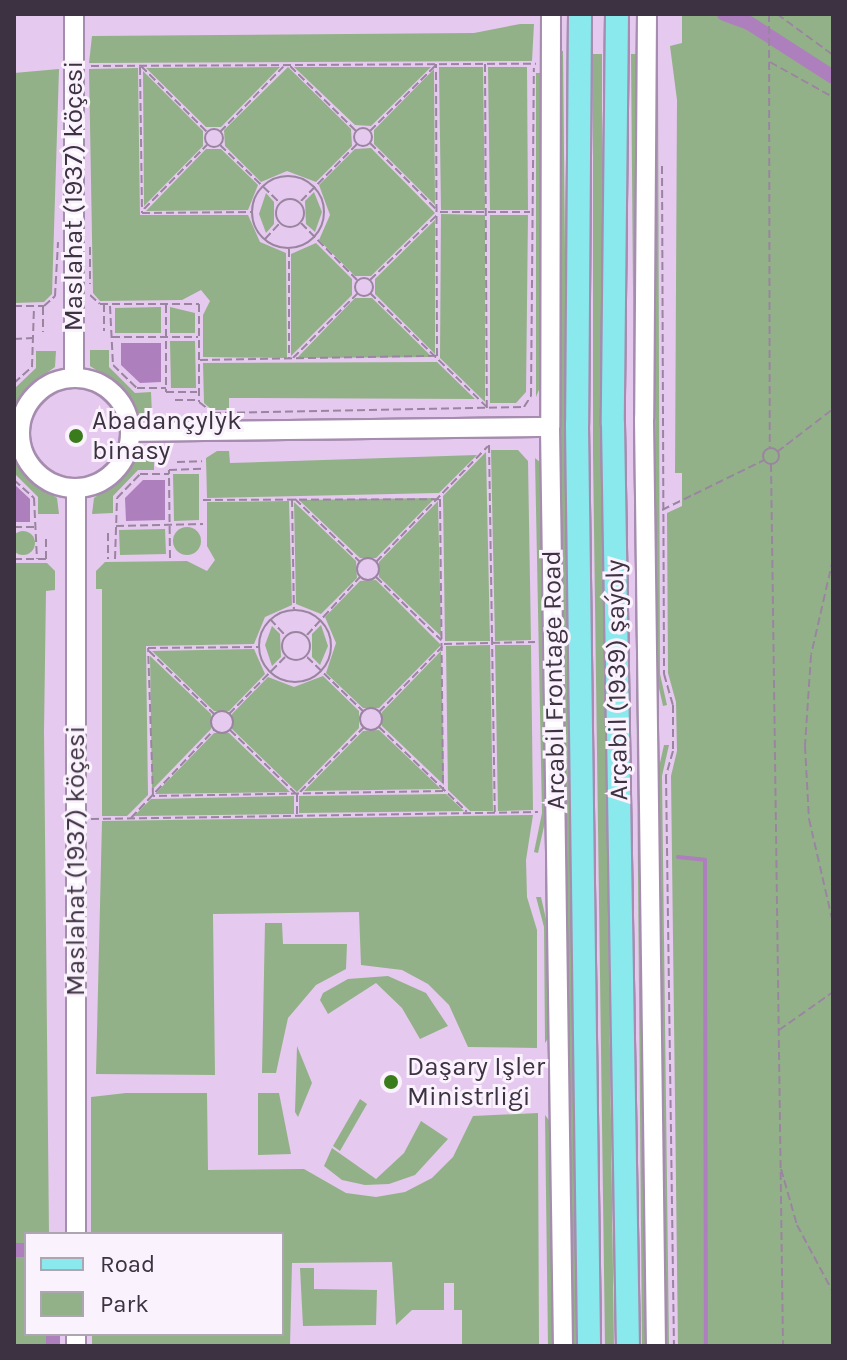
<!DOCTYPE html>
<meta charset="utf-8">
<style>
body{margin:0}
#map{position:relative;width:847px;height:1360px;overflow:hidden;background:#e5c9ee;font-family:Karla,sans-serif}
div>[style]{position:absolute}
.green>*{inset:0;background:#93b188}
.round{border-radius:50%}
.water>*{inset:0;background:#ad7fbc}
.stream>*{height:4px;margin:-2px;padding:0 2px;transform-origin:2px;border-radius:2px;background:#ad7fbc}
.canal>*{height:14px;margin:-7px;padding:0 7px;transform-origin:7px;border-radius:7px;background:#ad7fbc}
.path>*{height:2px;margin-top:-1px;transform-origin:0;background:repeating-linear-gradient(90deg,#9a85a1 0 8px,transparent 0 12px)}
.path>.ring{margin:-1px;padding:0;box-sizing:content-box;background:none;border:2px solid #9a85a1;border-radius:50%}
.roads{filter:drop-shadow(2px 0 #a68caf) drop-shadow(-2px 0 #a68caf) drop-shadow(0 2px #a68caf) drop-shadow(0 -2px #a68caf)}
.minor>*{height:18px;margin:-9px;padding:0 9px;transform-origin:9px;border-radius:9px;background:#fff}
.minor>.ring{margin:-9px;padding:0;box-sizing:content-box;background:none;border:18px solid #fff;border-radius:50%}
.major>*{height:22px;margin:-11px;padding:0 11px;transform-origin:11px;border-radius:11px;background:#89e9ec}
.dots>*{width:22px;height:22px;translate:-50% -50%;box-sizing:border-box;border:4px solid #faf2fd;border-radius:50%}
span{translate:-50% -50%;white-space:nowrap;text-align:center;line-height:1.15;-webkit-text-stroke:6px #faf2fd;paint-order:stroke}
.street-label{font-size:26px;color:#3d3241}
.poi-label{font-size:26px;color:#3d3241}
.left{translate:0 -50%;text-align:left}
.frame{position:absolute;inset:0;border:16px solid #3d3241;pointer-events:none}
.legend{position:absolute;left:24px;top:1232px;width:260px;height:104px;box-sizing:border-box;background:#faf2fd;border:2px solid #aea5b2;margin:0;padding:10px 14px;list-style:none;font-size:24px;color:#3d3241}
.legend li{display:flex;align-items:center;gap:16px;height:40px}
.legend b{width:40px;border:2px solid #aea5b2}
</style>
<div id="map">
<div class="green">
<i style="clip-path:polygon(682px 14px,833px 14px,833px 1346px,678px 1346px,671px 776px,677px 751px,676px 702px,668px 673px,667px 513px,682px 506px,682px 473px,675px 473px,677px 100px,670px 46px,682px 43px)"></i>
<i style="clip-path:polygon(520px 24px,534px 24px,532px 61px,89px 63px,92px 36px,474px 33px)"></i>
<i style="clip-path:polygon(559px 51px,563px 51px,576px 1346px,571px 1346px,560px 457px)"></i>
<i style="clip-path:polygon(593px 54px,602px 54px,602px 455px,614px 1346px,605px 1346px,593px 456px)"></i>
<i style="clip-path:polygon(631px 54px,637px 54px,648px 1346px,642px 1346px)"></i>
<i style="clip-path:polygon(280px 67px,221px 127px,206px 127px,146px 68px)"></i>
<i style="clip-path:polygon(288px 67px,351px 129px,352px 146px,316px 182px,287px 171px,261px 182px,225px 146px,224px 130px)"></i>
<i style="clip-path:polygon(294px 67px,431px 67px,371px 126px,355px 125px)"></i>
<i style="clip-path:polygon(439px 67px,483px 67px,485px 210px,441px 210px)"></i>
<i style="clip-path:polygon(488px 67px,527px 67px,528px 210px,490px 210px)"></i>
<i style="clip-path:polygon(138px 68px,140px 215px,248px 215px,260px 242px,286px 253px,287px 358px,203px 357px,203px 315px,210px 301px,201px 290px,182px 300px,100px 301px,93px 293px,89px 69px)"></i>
<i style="clip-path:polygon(59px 69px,52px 294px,44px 302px,14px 303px,14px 73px)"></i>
<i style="clip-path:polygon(434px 69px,435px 205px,374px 144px,374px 130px)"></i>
<i style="clip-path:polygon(143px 71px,203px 131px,203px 146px,144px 206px)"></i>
<i style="clip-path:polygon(536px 73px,541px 73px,541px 385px,536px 397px)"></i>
<i style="clip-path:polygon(654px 75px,658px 75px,660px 674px,667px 705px,663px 706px,656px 675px)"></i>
<i style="clip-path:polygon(371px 148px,435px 213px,371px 276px,355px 276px,319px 240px,330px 215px,319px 185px,355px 149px)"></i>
<i style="clip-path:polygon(206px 149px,221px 149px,258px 185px,248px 210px,146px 211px)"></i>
<i style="clip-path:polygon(314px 192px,322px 212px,315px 232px,306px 224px,305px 201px)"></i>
<i style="clip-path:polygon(266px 193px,274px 202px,274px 224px,266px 233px,259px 214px)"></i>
<i style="clip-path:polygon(441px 214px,485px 215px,485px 402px,440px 358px)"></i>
<i style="clip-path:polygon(490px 215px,528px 215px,526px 392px,516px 403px,490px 403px)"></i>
<i style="clip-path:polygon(435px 220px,435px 354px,375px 294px,375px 279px)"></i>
<i style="clip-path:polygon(316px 243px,352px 279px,352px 295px,291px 356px,291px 254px)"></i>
<i style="clip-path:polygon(355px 298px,372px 298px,432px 357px,297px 358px)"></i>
<i style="clip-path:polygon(161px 307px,161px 333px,115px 333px,115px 308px)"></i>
<i style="clip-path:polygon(170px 307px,195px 313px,195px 333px,170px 333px)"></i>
<i style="clip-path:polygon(170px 341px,195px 341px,196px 388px,171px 388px)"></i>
<i style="clip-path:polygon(90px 350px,109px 350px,109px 367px,135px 393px,151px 392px,152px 414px,137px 413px,118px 384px,90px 366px)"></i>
<i style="clip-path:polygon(36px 351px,56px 351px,55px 367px,28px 386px,14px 408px,14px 389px,36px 368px)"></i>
<i style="clip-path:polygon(437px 362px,475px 399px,229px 398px,229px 410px,212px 410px,204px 403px,203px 363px)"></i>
<i style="clip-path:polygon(154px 448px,154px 470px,138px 470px,113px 496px,113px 513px,92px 514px,94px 498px,121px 479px,137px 453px)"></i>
<i style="clip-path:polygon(491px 450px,518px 450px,528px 461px,531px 640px,495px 641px)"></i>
<i style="clip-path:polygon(217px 451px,229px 451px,230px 463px,477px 455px,439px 493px,207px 498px,206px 458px)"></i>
<i style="clip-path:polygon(486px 452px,490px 641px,445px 641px,443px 496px)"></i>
<i style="clip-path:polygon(14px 454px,30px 479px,57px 498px,59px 514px,38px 514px,38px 497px,14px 473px)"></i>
<i style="clip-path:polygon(535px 458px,541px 463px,547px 813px,538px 853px,534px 852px,542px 813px)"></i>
<i style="clip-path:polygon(173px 474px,199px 474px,199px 520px,174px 521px)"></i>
<i style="clip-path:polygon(435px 498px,376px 558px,360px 558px,299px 500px)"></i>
<i style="clip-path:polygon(289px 501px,292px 605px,265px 617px,254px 644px,146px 646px,148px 795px,127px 816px,102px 816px,102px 589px,96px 589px,96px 571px,105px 562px,187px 561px,207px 571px,215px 560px,207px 546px,207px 502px)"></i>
<i style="clip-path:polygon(438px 501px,441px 636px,379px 577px,379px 562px)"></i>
<i style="clip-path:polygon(294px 502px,356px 561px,357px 578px,321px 614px,296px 604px)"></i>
<i class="round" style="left:173px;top:527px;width:28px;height:28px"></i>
<i style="clip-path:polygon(165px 529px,166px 554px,120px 555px,119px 530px)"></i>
<i class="round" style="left:11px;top:531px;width:24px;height:24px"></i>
<i style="clip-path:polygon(14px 563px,47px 563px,55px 571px,55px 590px,46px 591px,44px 731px,49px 1234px,26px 1234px,26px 1244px,14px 1244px)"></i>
<i style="clip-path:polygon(376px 580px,441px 645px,379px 708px,363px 708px,326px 673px,336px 643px,325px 617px,360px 581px)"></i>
<i style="clip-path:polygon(321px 625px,328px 646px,320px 665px,312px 657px,312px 634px)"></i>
<i style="clip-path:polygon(272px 626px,280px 634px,281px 657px,272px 666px,265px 645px)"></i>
<i style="clip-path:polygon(490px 645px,493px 811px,470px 811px,448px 790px,446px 646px)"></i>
<i style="clip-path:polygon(495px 645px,531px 645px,533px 810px,498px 811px)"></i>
<i style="clip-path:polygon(254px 649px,265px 674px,229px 711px,214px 711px,152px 651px)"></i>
<i style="clip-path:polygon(441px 651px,444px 785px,382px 726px,382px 712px)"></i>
<i style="clip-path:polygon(150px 656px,211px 714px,211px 729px,152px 790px)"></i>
<i style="clip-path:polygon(323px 676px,359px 711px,359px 728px,297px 792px,232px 729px,232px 714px,268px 677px,294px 687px)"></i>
<i style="clip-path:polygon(379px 730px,441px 789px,304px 791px,363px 731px)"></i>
<i style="clip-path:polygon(214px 733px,229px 733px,290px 792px,155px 794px)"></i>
<i style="clip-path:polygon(664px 745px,669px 745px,662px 776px,669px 1346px,665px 1346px,657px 776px)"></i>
<i style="clip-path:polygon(446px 794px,464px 811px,299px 813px,299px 796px)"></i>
<i style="clip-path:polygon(294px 796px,294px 814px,134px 816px,151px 799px)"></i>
<i style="clip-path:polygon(533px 815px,526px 860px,527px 897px,537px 930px,537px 1048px,468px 1047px,449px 1005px,428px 984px,402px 970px,361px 965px,359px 912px,213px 914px,215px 1075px,96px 1074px,102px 821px)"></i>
<i style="clip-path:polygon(536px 897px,541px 897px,549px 932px,549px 1037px,545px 1043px,544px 927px)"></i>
<i style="clip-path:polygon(265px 923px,282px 923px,283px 944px,347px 944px,346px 969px,316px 985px,288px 1018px,276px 1073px,262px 1073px)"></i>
<i style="clip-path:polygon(388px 976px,426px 993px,448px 1026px,420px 1039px,402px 1008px,376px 983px,328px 1014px,320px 1000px,323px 993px,348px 979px)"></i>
<i style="clip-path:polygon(297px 1046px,312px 1083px,298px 1117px,295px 1112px)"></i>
<i style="clip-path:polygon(126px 1093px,207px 1093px,208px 1170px,304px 1169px,346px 1193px,376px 1197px,405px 1192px,432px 1178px,453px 1157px,473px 1116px,538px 1113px,539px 1346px,462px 1346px,462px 1310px,454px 1310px,454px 1283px,444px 1283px,444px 1310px,412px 1310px,396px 1325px,392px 1262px,292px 1263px,290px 1346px,92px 1346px,92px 1334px,282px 1334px,282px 1234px,91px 1234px,91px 1097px)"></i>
<i style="clip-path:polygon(258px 1093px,279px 1093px,291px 1154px,258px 1155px)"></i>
<i style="clip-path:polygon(360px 1099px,367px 1104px,340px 1151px,333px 1146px)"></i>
<i style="clip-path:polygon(545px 1115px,551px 1123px,553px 1346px,548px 1346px)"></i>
<i style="clip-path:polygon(421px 1121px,448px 1139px,415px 1175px,389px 1184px,365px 1185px,342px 1180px,324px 1166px,332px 1148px,376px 1179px,404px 1153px)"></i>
<i style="clip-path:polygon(14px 1252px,26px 1252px,26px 1334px,50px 1334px,50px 1346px,14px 1346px)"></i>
<i style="clip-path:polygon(300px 1268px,314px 1268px,314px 1289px,377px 1290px,376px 1325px,303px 1326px)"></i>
</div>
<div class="water">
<i style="clip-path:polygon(121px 343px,161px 343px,161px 382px,140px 383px,121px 365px)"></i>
<i style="clip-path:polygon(143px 480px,165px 480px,165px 520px,126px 521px,125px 498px)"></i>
<i style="clip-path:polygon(14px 484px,30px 499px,30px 522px,14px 522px)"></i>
</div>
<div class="stream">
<i style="left:678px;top:857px;width:27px;rotate:6deg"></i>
<i style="left:705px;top:860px;width:486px;rotate:89.9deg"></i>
</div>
<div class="canal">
<i style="left:724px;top:14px;width:27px;rotate:20deg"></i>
<i style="left:749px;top:23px;width:100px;rotate:32.7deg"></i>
<i style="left:14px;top:1250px;width:12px"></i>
<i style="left:53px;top:1334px;width:12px;rotate:90deg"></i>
</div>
<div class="path">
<i style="left:769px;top:14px;width:434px;rotate:89.9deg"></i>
<i style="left:777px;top:14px;width:69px;rotate:36.2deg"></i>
<i style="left:770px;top:62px;width:72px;rotate:29.1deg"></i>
<i style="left:485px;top:64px;width:345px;rotate:89.7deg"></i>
<i style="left:91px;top:66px;width:445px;rotate:-0.3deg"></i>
<i style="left:141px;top:66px;width:93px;rotate:45deg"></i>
<i style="left:290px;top:66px;width:93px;rotate:44.6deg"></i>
<i style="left:140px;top:67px;width:146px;rotate:89.2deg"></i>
<i style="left:142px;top:213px;width:111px;rotate:-0.5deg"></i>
<i class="ring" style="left:354px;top:128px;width:16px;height:16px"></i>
<i class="ring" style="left:205px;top:129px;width:16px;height:16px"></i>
<i style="left:370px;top:131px;width:93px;rotate:-45deg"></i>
<i style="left:220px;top:132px;width:91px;rotate:-45.9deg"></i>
<i style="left:370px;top:143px;width:95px;rotate:45deg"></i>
<i style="left:220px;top:145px;width:82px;rotate:44deg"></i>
<i style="left:662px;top:166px;width:508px;rotate:89.77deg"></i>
<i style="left:664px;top:674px;width:32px;rotate:74deg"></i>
<i style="left:673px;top:705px;width:46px;rotate:90deg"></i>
<i style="left:673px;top:751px;width:26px;rotate:106deg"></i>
<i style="left:666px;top:776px;width:570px;rotate:89.2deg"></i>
<i class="ring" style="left:252px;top:176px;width:70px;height:70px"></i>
<i class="ring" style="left:276px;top:199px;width:26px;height:26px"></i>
<i style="left:301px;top:201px;width:80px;rotate:-45.5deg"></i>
<i style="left:144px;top:209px;width:90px;rotate:-45.5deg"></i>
<i style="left:440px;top:212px;width:90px"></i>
<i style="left:301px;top:223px;width:80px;rotate:45.5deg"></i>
<i style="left:265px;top:239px;width:22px;rotate:-47deg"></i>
<i style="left:90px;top:247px;width:37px;rotate:90deg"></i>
<i style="left:289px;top:249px;width:110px;rotate:90deg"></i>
<i class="ring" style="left:355px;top:278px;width:16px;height:16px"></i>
<i style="left:370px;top:280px;width:95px;rotate:-44.1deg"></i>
<i style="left:370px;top:293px;width:163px;rotate:44.3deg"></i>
<i style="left:90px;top:295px;width:13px;rotate:42deg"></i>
<i style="left:100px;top:304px;width:99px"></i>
<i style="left:199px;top:304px;width:98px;rotate:90deg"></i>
<i style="left:199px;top:402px;width:18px;rotate:38deg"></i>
<i style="left:213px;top:413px;width:311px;rotate:-1.1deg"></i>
<i style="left:524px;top:407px;width:13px;rotate:-58deg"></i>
<i style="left:531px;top:396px;width:328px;rotate:-89.5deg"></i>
<i style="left:104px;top:304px;width:27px;rotate:90deg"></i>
<i style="left:166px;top:305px;width:87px;rotate:90deg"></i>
<i style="left:166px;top:392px;width:31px"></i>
<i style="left:14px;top:306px;width:30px"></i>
<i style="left:44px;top:306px;width:15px;rotate:-42deg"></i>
<i style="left:55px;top:296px;width:54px;rotate:-86.8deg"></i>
<i style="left:110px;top:306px;width:59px;rotate:87.1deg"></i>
<i style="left:113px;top:365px;width:33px;rotate:44deg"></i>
<i style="left:137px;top:388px;width:29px"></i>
<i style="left:43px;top:307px;width:25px;rotate:90deg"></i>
<i style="left:112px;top:337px;width:86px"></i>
<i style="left:14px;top:339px;width:19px;rotate:-3deg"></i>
<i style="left:293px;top:358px;width:91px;rotate:-45deg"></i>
<i style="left:200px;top:360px;width:237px;rotate:-1deg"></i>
<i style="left:437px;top:356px;width:292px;rotate:-90.2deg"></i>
<i style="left:14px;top:383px;width:24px;rotate:-42deg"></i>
<i style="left:32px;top:367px;width:60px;rotate:-88.1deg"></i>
<i style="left:175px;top:400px;width:23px"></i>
<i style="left:489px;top:445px;width:367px;rotate:89.1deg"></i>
<i class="ring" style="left:763px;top:448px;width:14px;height:14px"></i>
<i style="left:777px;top:452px;width:71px;rotate:-37.5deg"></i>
<i style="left:177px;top:462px;width:25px;rotate:-2deg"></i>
<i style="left:771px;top:464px;width:882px;rotate:89.22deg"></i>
<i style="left:14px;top:480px;width:27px;rotate:42deg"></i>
<i style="left:34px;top:498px;width:61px;rotate:87.2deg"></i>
<i style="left:292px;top:499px;width:110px;rotate:89deg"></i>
<i style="left:295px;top:499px;width:91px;rotate:44.1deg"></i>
<i style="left:203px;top:500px;width:237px;rotate:-0.2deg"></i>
<i style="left:440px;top:499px;width:292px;rotate:89.4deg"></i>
<i style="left:443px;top:791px;width:290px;rotate:179deg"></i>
<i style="left:153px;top:796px;width:148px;rotate:-91.9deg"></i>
<i style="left:148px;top:648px;width:111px;rotate:-0.5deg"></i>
<i style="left:662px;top:510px;width:114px;rotate:-26.1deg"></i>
<i style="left:116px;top:526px;width:87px;rotate:-1.3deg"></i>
<i style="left:14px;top:527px;width:23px"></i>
<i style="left:108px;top:533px;width:26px;rotate:90deg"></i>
<i class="ring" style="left:357px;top:558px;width:20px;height:20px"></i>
<i style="left:170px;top:558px;width:88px;rotate:-90.7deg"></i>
<i style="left:169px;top:470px;width:33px;rotate:-2deg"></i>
<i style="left:14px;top:559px;width:32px"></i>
<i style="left:46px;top:559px;width:24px;rotate:-90deg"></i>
<i style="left:115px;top:559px;width:61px;rotate:-88.1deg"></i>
<i style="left:117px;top:498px;width:33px;rotate:-46deg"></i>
<i style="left:140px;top:474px;width:29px"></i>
<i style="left:833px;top:559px;width:98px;rotate:102.9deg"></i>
<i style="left:811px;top:655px;width:91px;rotate:93.8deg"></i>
<i style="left:805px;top:746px;width:73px;rotate:86.9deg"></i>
<i style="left:809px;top:819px;width:107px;rotate:77deg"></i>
<i style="left:376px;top:562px;width:161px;rotate:-46deg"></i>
<i style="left:376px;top:577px;width:91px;rotate:44.1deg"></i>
<i class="ring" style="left:259px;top:610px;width:70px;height:70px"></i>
<i style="left:270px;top:619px;width:22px;rotate:47deg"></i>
<i class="ring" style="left:282px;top:632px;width:26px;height:26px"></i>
<i style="left:307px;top:635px;width:79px;rotate:-47.6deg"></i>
<i style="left:444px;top:644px;width:91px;rotate:-1.3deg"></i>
<i style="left:149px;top:651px;width:91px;rotate:44.1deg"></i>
<i style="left:307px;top:657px;width:78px;rotate:44deg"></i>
<i class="ring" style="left:360px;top:708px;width:20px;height:20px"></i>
<i class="ring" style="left:211px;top:711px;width:20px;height:20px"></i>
<i style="left:379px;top:712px;width:91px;rotate:-45.9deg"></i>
<i style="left:229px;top:714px;width:80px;rotate:-45.5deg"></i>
<i style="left:379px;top:727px;width:122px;rotate:44deg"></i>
<i style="left:230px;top:730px;width:91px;rotate:44.1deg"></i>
<i style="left:300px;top:792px;width:91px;rotate:-45.4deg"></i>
<i style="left:297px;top:794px;width:21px;rotate:90deg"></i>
<i style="left:131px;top:818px;width:121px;rotate:-46.7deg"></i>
<i style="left:91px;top:819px;width:447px;rotate:-0.9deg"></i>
<i style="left:779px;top:1030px;width:66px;rotate:-35.1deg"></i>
<i style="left:781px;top:1169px;width:58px;rotate:74.1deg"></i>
<i style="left:797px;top:1225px;width:76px;rotate:61.8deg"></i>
</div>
<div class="roads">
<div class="minor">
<i style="left:74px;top:14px;width:364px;rotate:90deg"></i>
<i style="left:551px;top:14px;width:413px;rotate:90.1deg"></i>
<i style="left:550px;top:427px;width:919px;rotate:89.19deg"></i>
<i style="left:647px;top:14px;width:405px;rotate:90.4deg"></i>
<i style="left:644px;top:419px;width:927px;rotate:89.26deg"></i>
<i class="ring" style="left:20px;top:378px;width:92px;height:92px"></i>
<i style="left:130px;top:432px;width:420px;rotate:-0.7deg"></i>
<i style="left:76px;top:488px;width:746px;rotate:90deg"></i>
<i style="left:76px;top:1346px;width:12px;rotate:-90deg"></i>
</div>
<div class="major">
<i style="left:580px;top:14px;width:411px;rotate:90.4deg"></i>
<i style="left:577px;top:425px;width:921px;rotate:89.25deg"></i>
<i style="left:617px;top:14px;width:410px;rotate:90.6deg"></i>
<i style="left:613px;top:424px;width:922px;rotate:89.07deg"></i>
</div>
</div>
<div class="dots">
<i style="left:76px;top:436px;background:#3a7b1b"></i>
<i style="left:391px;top:1082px;background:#3a7b1b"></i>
</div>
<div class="street-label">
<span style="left:74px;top:196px;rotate:-90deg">Maslahat (1937) köçesi</span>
<span style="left:554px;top:680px;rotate:-91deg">Arcabil Frontage Road</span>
<span style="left:617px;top:680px;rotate:-91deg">Arçabil (1939) şaýoly</span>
<span style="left:76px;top:861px;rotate:-90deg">Maslahat (1937) köçesi</span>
</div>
<div class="poi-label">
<span class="left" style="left:92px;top:436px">Abadançylyk<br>binasy</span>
<span class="left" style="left:407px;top:1082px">Daşary Işler<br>Ministrligi</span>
</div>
<div class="frame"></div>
<ul class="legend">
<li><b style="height:10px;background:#89e9ec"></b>Road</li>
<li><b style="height:22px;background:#93b188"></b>Park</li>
</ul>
</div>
